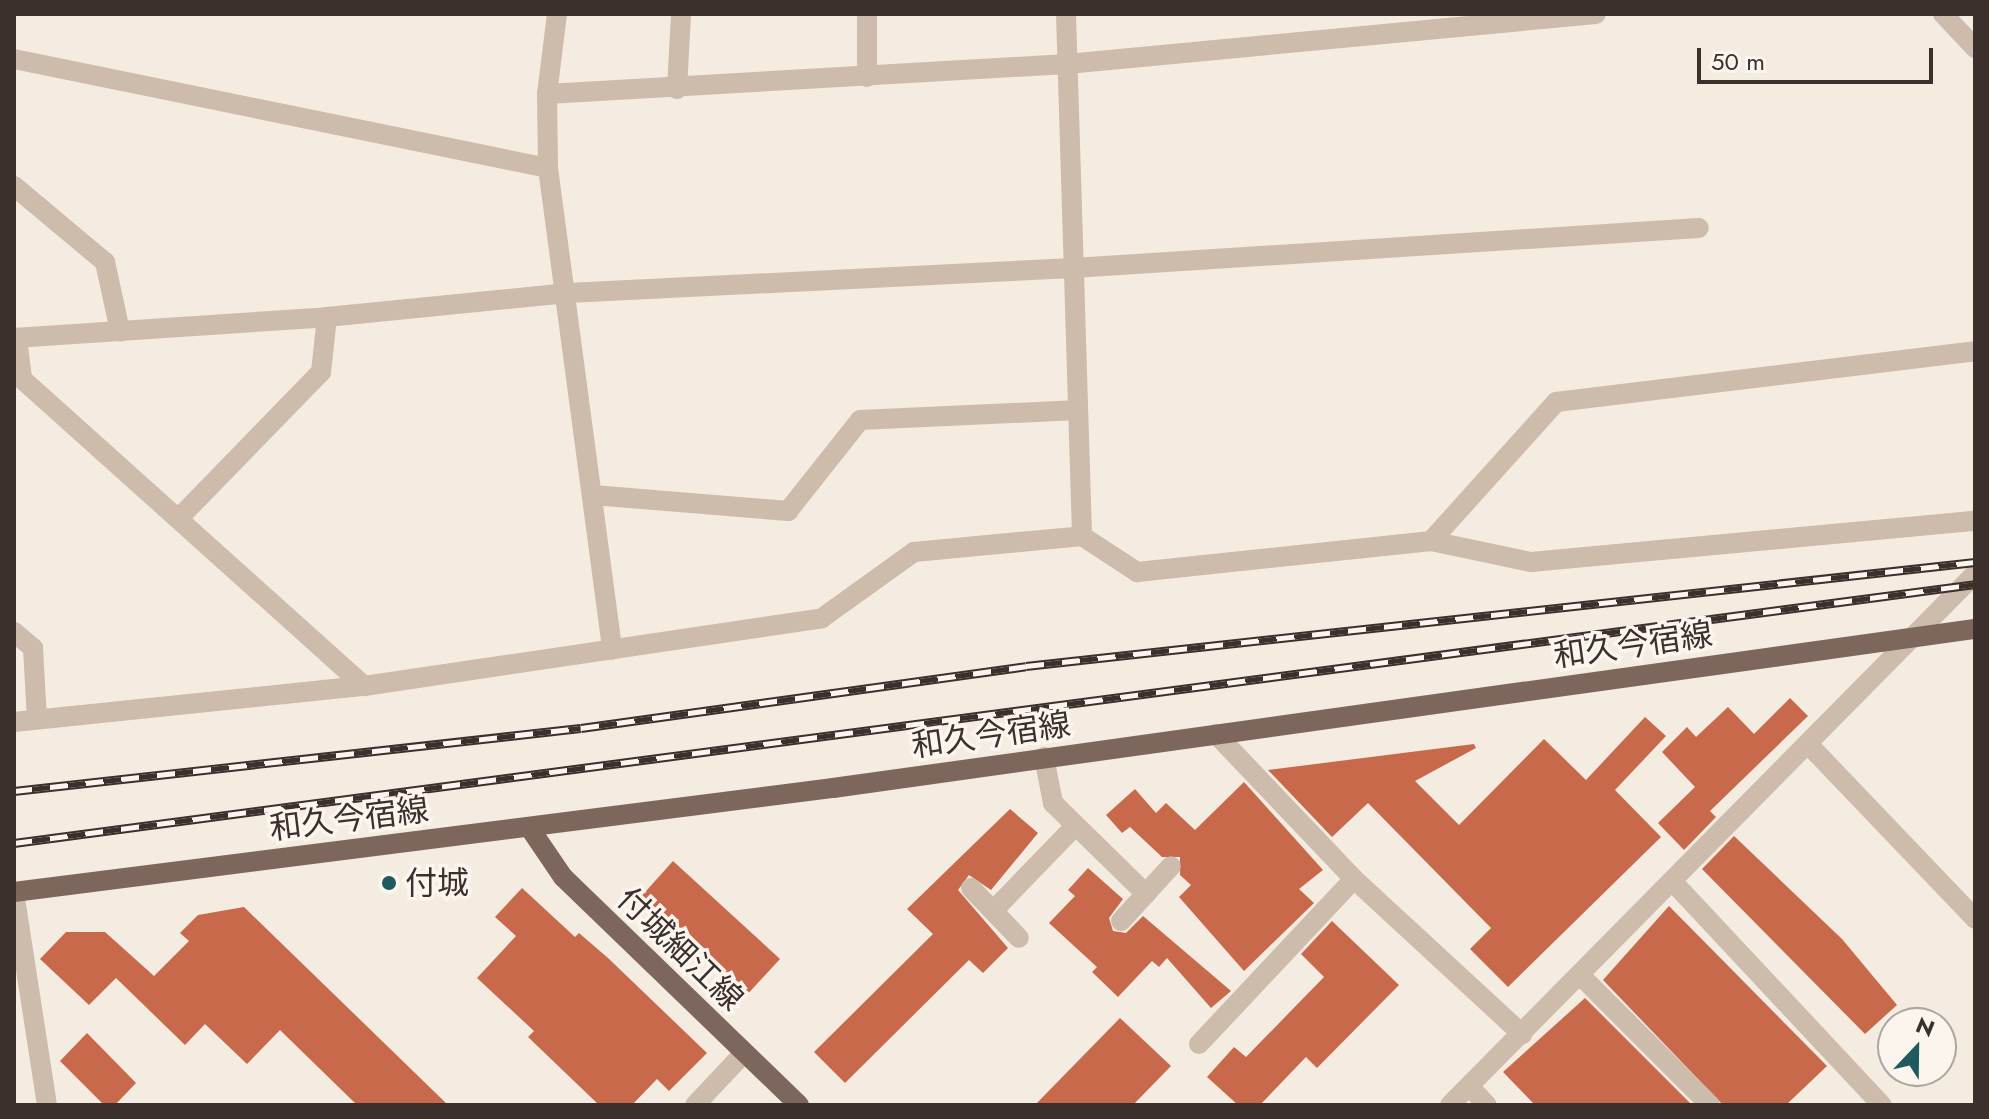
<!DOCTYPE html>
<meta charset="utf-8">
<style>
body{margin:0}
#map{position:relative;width:1989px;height:1119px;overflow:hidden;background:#f4ebe1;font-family:Jost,"Noto Sans JP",sans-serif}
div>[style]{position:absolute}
.building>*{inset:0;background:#c8694b}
.minor>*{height:20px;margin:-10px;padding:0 10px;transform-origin:10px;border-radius:10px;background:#cdbbac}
.major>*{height:20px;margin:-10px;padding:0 10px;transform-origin:10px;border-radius:10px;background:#7d675c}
.rail>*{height:9px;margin-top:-4.5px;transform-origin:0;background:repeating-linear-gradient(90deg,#fbf5ee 0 18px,#3b302b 0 36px);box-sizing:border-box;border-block:2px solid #3b302b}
.dots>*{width:22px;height:22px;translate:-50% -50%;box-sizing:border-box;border:4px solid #fbf5ee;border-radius:50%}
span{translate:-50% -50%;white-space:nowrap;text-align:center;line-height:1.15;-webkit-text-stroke:7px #fbf5ee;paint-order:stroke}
.street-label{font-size:32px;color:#3b302b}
.poi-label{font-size:32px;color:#3b302b}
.left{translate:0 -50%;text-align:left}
.frame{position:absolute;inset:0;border:16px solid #3b302b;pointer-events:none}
.north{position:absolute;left:1877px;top:1007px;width:80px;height:80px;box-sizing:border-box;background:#fbf5ee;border:2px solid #aea6a0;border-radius:50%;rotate:22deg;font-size:22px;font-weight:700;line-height:32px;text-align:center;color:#3b302b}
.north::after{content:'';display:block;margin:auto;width:28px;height:36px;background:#1f5a5e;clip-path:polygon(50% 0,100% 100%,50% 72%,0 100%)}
.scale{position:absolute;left:1697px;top:48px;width:236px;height:36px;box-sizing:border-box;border:4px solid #3b302b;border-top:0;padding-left:10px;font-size:24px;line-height:28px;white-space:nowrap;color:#3b302b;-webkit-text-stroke:6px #fbf5ee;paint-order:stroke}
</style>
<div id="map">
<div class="building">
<i style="clip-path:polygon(1790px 698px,1808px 716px,1710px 811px,1716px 817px,1684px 850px,1658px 823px,1695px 787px,1662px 752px,1687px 727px,1696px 737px,1728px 707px,1754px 734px)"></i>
<i style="clip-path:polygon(1645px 717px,1666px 736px,1615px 790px,1661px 837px,1508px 987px,1470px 949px,1491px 928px,1368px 803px,1332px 837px,1268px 770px,1474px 744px,1476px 748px,1415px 781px,1459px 825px,1544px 739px,1586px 780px)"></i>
<i style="clip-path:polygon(1244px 782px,1323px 870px,1299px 889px,1314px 903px,1244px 971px,1179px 897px,1191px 885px,1180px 875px,1180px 857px,1162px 857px,1130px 827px,1122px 833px,1106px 815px,1135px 789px,1156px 813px,1166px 803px,1195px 830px)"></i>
<i style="clip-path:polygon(1010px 809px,1038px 833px,991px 890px,969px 875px,958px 890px,1008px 948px,983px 973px,969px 960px,845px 1083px,814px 1052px,933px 934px,907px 909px)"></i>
<i style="clip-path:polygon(1734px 836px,1842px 939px,1897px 1005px,1865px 1034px,1702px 869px)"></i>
<i style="clip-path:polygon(673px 861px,780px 959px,744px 998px,638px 900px)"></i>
<i style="clip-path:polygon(1088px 868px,1123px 899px,1109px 918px,1113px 931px,1126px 933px,1143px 916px,1231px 991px,1211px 1008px,1167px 958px,1159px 967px,1152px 961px,1118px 997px,1092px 972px,1097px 967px,1049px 923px,1075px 896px,1068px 890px)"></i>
<i style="clip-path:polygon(522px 888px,575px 937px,579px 933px,608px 958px,707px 1053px,669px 1091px,657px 1079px,632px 1105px,599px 1105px,528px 1037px,534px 1031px,477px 978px,516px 936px,495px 917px)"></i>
<i style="clip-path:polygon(1669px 906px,1827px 1066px,1786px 1105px,1723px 1105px,1603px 980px)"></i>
<i style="clip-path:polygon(244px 907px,448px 1105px,357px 1105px,280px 1030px,247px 1064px,205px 1024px,185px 1045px,116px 978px,89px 1005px,40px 959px,66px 932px,105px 932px,154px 976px,189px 941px,180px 933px,198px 915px)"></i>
<i style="clip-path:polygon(1332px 921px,1399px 985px,1317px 1068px,1306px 1057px,1260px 1105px,1238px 1105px,1207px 1077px,1234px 1047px,1246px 1057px,1324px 977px,1301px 954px)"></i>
<i style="clip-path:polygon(1585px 998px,1692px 1105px,1535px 1105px,1503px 1072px)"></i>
<i style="clip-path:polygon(1120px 1018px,1171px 1066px,1133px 1105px,1035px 1105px)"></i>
<i style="clip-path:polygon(87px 1033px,136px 1083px,115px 1105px,104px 1105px,60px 1061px)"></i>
</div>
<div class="minor">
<i style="left:557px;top:14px;width:81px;rotate:97.1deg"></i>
<i style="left:547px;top:94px;width:74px;rotate:89.2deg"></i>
<i style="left:548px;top:168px;width:486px;rotate:82.4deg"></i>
<i style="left:1066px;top:14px;width:522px;rotate:88.24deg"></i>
<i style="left:1943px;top:14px;width:47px;rotate:46.7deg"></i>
<i style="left:14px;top:59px;width:545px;rotate:11.54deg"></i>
<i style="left:867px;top:77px;width:63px;rotate:-90deg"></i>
<i style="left:677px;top:89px;width:75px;rotate:-86.9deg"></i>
<i style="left:547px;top:94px;width:521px;rotate:-3.3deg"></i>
<i style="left:1067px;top:64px;width:531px;rotate:-5.4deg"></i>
<i style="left:14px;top:186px;width:119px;rotate:39.9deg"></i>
<i style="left:105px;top:262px;width:71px;rotate:77.7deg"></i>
<i style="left:14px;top:338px;width:314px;rotate:-3.8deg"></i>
<i style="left:327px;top:317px;width:242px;rotate:-5.7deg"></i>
<i style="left:568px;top:293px;width:506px;rotate:-2.83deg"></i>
<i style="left:1073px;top:268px;width:627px;rotate:-3.66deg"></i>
<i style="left:17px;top:338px;width:41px;rotate:83deg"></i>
<i style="left:22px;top:379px;width:460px;rotate:41.9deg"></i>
<i style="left:593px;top:495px;width:196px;rotate:4.7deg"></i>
<i style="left:788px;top:511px;width:116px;rotate:-51.6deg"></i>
<i style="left:860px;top:420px;width:218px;rotate:-2.6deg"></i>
<i style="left:179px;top:518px;width:204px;rotate:-45.8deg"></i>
<i style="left:321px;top:372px;width:55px;rotate:-83.8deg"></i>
<i style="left:1431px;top:541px;width:187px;rotate:-48deg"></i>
<i style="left:1556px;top:402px;width:422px;rotate:-6.9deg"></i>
<i style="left:14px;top:632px;width:25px;rotate:40deg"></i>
<i style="left:33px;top:648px;width:71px;rotate:86.8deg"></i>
<i style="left:14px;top:722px;width:352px;rotate:-5.9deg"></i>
<i style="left:364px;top:686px;width:463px;rotate:-8.4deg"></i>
<i style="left:822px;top:618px;width:113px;rotate:-35.7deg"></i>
<i style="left:914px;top:552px;width:169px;rotate:-5.4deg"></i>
<i style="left:1082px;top:536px;width:66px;rotate:33.2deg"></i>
<i style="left:1137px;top:572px;width:296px;rotate:-6deg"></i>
<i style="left:1431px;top:541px;width:102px;rotate:11.9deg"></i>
<i style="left:1531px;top:562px;width:446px;rotate:-5.3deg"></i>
<i style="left:1216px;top:734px;width:200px;rotate:46.4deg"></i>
<i style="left:1354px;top:879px;width:229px;rotate:42.7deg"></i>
<i style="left:1808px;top:744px;width:242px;rotate:46.3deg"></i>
<i style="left:1044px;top:757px;width:47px;rotate:78.9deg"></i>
<i style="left:1053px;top:803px;width:130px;rotate:44.4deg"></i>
<i style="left:1674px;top:883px;width:304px;rotate:46.9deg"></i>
<i style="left:971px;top:888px;width:69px;rotate:46.2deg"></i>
<i style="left:14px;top:892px;width:216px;rotate:81.2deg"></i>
<i style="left:993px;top:911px;width:118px;rotate:-46deg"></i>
<i style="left:1121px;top:921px;width:74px;rotate:-47.7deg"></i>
<i style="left:1582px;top:977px;width:181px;rotate:45deg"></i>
<i style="left:1199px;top:1044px;width:226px;rotate:-46.8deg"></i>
<i style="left:1469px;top:1086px;width:26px;rotate:47deg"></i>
<i style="left:695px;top:1105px;width:71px;rotate:-46.7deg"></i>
<i style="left:1450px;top:1105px;width:747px;rotate:-45.33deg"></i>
</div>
<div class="major">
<i style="left:529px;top:827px;width:60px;rotate:55.8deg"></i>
<i style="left:563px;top:877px;width:328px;rotate:44deg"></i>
<i style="left:14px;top:892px;width:826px;rotate:-7.24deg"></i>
<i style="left:833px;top:788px;width:1153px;rotate:-7.93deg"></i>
</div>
<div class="rail">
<i style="left:14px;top:791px;width:570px;rotate:-6.34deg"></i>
<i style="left:581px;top:728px;width:449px;rotate:-7.9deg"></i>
<i style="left:1026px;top:666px;width:955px;rotate:-6.25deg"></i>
<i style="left:14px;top:843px;width:1978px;rotate:-7.52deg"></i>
</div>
<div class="dots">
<i style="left:389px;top:883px;background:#1f5a5e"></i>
</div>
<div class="street-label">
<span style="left:1633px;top:645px;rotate:-8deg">和久今宿線</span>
<span style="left:991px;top:735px;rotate:-8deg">和久今宿線</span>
<span style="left:349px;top:819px;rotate:-7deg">和久今宿線</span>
<span style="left:680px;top:949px;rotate:44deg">付城細江線</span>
</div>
<div class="poi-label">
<span class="left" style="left:405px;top:883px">付城</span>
</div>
<div class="frame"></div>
<div class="north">N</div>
<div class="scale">50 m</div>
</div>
